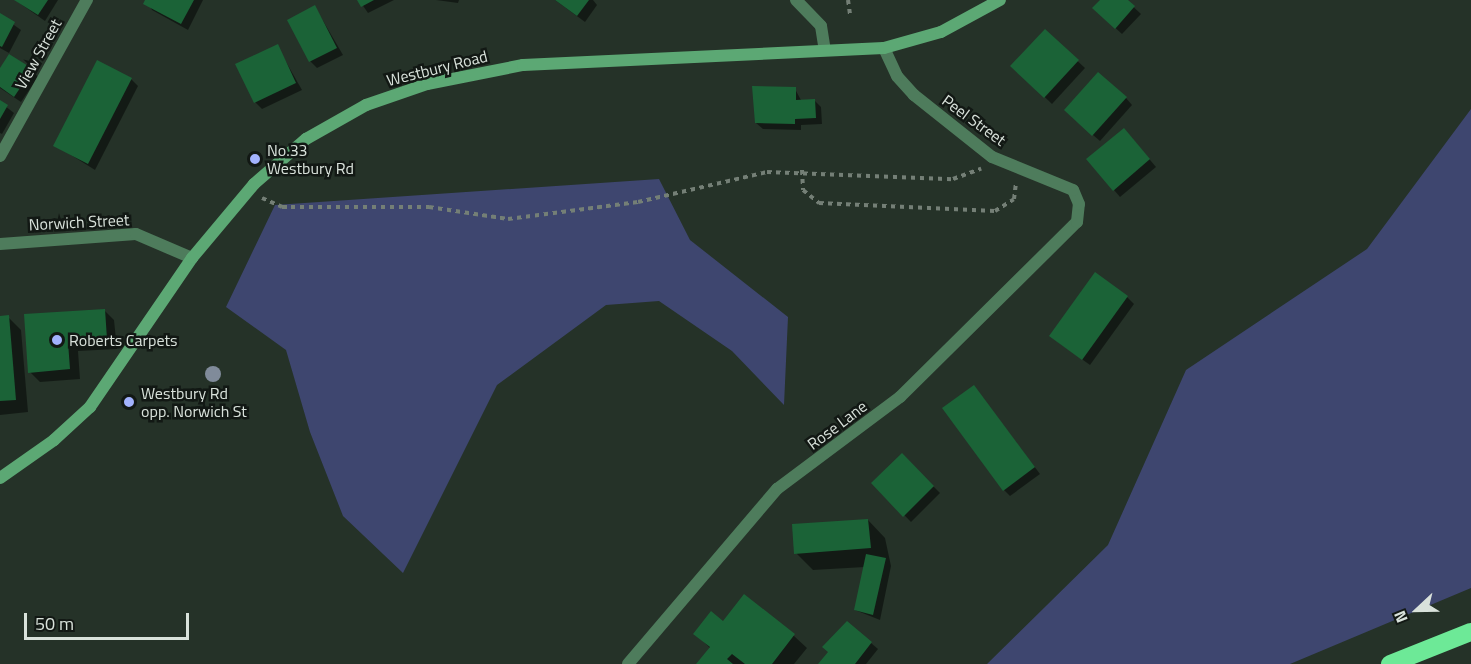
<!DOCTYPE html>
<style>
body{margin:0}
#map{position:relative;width:1471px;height:664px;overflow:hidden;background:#253228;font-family:"Titillium Web",sans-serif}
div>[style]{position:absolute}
.green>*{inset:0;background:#3e466f}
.shadow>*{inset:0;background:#0007}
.building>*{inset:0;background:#1b6337}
.path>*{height:4px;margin-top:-2px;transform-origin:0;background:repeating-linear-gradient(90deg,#747f76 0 4.5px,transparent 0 9px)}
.street>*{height:12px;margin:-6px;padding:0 6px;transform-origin:6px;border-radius:6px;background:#4e7c5c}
.secondary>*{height:12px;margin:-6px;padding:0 6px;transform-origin:6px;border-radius:6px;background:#5ca874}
.highway>*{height:18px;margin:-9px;padding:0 9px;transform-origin:9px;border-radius:9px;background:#6de997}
.trees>*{width:16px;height:16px;margin:-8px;border-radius:50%;background:#808b9a}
.dots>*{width:16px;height:16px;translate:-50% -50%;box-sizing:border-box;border:3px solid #121814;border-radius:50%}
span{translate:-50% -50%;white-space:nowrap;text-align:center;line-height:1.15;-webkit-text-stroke:5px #121814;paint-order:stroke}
.street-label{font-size:16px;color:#d9e2db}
.poi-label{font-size:16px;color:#d9e2db}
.left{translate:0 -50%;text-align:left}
.north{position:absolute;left:1387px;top:580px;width:60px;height:60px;-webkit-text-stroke:4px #121814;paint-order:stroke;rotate:248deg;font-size:16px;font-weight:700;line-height:24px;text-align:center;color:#d9e2db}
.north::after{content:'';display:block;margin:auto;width:21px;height:27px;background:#d9e2db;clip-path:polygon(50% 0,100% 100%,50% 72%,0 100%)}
.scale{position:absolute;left:24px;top:613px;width:165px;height:27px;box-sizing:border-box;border:3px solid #d9e2db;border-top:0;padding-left:8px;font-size:18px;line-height:21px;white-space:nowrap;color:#d9e2db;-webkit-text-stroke:4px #121814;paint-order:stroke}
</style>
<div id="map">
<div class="green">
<i style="clip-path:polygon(1471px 109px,1471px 588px,1290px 664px,987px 664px,1108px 545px,1186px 370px,1367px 249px)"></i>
<i style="clip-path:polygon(659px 179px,690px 240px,788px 317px,784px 405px,732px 351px,659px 301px,606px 305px,497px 385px,403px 573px,343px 516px,310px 432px,286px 350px,226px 307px,275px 205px)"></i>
</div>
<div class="shadow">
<i style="clip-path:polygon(15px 0,58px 0,45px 21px)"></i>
<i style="clip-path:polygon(147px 0,203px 0,188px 30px,152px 10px)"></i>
<i style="clip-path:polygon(359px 0,394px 0,368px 13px)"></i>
<i style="clip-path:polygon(436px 0,459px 0,458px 3px)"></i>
<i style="clip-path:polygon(555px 0,593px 0,597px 5px,585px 22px)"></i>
<i style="clip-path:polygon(1102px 0,1126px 0,1141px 14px,1122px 34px,1101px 15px)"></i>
<i style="clip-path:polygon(315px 7px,343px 55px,317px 68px,310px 61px)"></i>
<i style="clip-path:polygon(0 15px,21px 30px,9px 53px,0 48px)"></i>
<i style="clip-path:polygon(1045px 31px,1085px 68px,1052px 104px,1012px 66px)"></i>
<i style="clip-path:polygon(277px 46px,302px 90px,262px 109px,255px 102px)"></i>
<i style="clip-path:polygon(32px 70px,38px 77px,21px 102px,0 88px,0 71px)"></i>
<i style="clip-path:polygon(131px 79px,138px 86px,95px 170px,55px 145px)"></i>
<i style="clip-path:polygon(795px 89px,802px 102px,815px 101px,821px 107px,822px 124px,801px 125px,801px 130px,763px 129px,756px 123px)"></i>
<i style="clip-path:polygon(1126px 98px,1132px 105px,1100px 141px,1072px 117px)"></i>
<i style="clip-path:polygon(0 102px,14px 113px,2px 134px,0 133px)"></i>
<i style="clip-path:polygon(1130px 136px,1156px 167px,1120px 197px,1114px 190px)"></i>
<i style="clip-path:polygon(1127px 297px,1134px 304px,1090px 365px,1058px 342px)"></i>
<i style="clip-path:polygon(104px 310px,114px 320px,117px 349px,78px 351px,80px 379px,40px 382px,30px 372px)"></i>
<i style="clip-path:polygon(0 317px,8px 317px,21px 330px,28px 412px,0 415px)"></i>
<i style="clip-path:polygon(974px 387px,1040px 474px,1010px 496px,1004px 490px)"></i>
<i style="clip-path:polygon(902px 455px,940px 493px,911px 522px,873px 483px)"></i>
<i style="clip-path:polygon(868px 520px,885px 538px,891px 566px,880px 620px,855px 610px,865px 567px,813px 570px,796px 553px)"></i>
<i style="clip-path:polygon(695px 633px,794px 636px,807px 648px,794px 664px,698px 664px,710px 648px)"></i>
<i style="clip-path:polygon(871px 643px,878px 649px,866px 664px,820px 664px)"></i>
</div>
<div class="building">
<i style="clip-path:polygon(14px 0,48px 0,38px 15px)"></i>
<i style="clip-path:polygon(145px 0,194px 0,181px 24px,143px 4px)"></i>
<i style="clip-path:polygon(357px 0,374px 0,361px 7px)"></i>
<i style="clip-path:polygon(555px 0,589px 0,577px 16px)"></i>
<i style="clip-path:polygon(1100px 0,1128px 0,1135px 6px,1115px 29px,1092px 8px)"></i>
<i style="clip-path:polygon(315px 5px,337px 48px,309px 62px,287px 20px)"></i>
<i style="clip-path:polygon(0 13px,15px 22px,2px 47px,0 46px)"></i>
<i style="clip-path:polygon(1045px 29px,1079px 60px,1044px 98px,1010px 66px)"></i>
<i style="clip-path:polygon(278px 44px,296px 83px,254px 103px,235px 64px)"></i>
<i style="clip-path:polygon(9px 54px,33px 69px,14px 97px,0 87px,0 68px)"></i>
<i style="clip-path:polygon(97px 60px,132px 78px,88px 164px,53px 146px)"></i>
<i style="clip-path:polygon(1098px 72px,1127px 97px,1092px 136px,1064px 110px)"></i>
<i style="clip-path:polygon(752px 86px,796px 87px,796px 100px,815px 99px,816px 118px,795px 119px,795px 124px,755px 123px)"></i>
<i style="clip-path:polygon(0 100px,8px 105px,0 119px)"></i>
<i style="clip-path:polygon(1124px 128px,1150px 159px,1113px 191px,1086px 159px)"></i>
<i style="clip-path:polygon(1095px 272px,1128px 296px,1082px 360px,1049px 336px)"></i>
<i style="clip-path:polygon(105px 309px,107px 339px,68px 342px,70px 369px,28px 373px,24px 314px)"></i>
<i style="clip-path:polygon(9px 315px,16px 400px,0 401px,0 316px)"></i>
<i style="clip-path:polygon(974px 385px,1035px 467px,1003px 491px,942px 408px)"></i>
<i style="clip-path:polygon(902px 453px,934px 486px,903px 517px,871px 483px)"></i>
<i style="clip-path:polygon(868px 519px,871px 548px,794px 554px,792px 524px)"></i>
<i style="clip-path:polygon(866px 554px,886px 558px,873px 615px,854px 610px)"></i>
<i style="clip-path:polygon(744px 594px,795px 634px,772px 664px,745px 664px,732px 654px,727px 659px,733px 664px,696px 664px,710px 647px,693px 634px,711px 611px,723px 621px)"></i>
<i style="clip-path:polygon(847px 621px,872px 642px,855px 664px,818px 664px,828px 652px,822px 647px)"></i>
</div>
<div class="path">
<i style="left:848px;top:0;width:14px;rotate:82deg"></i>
<i style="left:802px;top:170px;width:20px;rotate:87deg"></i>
<i style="left:803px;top:190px;width:21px;rotate:39deg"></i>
<i style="left:819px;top:203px;width:176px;rotate:2.6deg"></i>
<i style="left:995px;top:211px;width:22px;rotate:-32deg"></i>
<i style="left:1014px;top:199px;width:16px;rotate:-83deg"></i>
<i style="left:262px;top:198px;width:22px;rotate:24deg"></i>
<i style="left:282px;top:207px;width:147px"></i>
<i style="left:429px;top:207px;width:80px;rotate:8.6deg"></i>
<i style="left:508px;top:219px;width:131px;rotate:-7.5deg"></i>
<i style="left:638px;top:202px;width:132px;rotate:-13.1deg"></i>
<i style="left:767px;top:172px;width:186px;rotate:2.2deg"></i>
<i style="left:953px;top:179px;width:30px;rotate:-20deg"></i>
</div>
<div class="street">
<i style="left:796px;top:0;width:36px;rotate:46deg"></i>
<i style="left:821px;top:26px;width:24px;rotate:81deg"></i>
<i style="left:0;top:156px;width:179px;rotate:-60.9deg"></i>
<i style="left:0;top:244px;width:136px;rotate:-4.2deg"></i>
<i style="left:136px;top:234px;width:61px;rotate:23.2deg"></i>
<i style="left:628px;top:664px;width:230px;rotate:-49.6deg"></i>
<i style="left:777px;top:489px;width:154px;rotate:-36.8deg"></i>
<i style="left:900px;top:397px;width:249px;rotate:-44.7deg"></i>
<i style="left:1077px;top:222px;width:18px;rotate:-84deg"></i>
<i style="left:1079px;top:204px;width:15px;rotate:-113deg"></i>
<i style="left:1073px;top:190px;width:87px;rotate:-157.8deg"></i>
<i style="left:992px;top:157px;width:100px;rotate:-141.5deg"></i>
<i style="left:914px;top:95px;width:25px;rotate:-132deg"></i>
<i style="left:897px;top:76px;width:31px;rotate:-115deg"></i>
</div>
<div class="secondary">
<i style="left:0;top:478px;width:66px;rotate:-35.1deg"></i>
<i style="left:54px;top:440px;width:49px;rotate:-42.5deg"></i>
<i style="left:90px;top:407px;width:181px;rotate:-55.6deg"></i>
<i style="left:192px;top:258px;width:97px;rotate:-50deg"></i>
<i style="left:254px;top:184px;width:69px;rotate:-40.9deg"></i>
<i style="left:306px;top:139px;width:69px;rotate:-29.5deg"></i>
<i style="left:366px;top:105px;width:65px;rotate:-19deg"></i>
<i style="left:427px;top:84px;width:98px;rotate:-11.2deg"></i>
<i style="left:523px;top:65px;width:361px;rotate:-2.7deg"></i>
<i style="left:884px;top:48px;width:59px;rotate:-15.7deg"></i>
<i style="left:941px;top:32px;width:67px;rotate:-28.5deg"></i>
</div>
<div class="highway">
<i style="left:1390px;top:664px;width:87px;rotate:-21.6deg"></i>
</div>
<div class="trees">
<i style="left:213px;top:374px"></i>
</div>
<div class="dots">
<i style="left:255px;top:159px;background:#a2b2fd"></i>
<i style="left:57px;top:340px;background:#a2b2fd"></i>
<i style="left:129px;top:402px;background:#a2b2fd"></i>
</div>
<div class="street-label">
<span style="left:38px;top:54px;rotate:-61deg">View Street</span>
<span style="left:437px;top:68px;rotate:-14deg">Westbury Road</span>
<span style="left:974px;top:120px;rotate:36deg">Peel Street</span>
<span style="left:79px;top:222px;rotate:-3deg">Norwich Street</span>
<span style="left:837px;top:425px;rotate:-37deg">Rose Lane</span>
</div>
<div class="poi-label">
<span class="left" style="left:267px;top:159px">No.33<br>Westbury Rd</span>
<span class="left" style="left:69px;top:340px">Roberts Carpets</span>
<span class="left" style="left:141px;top:402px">Westbury Rd<br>opp. Norwich St</span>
</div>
<div class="north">N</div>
<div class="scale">50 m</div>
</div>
